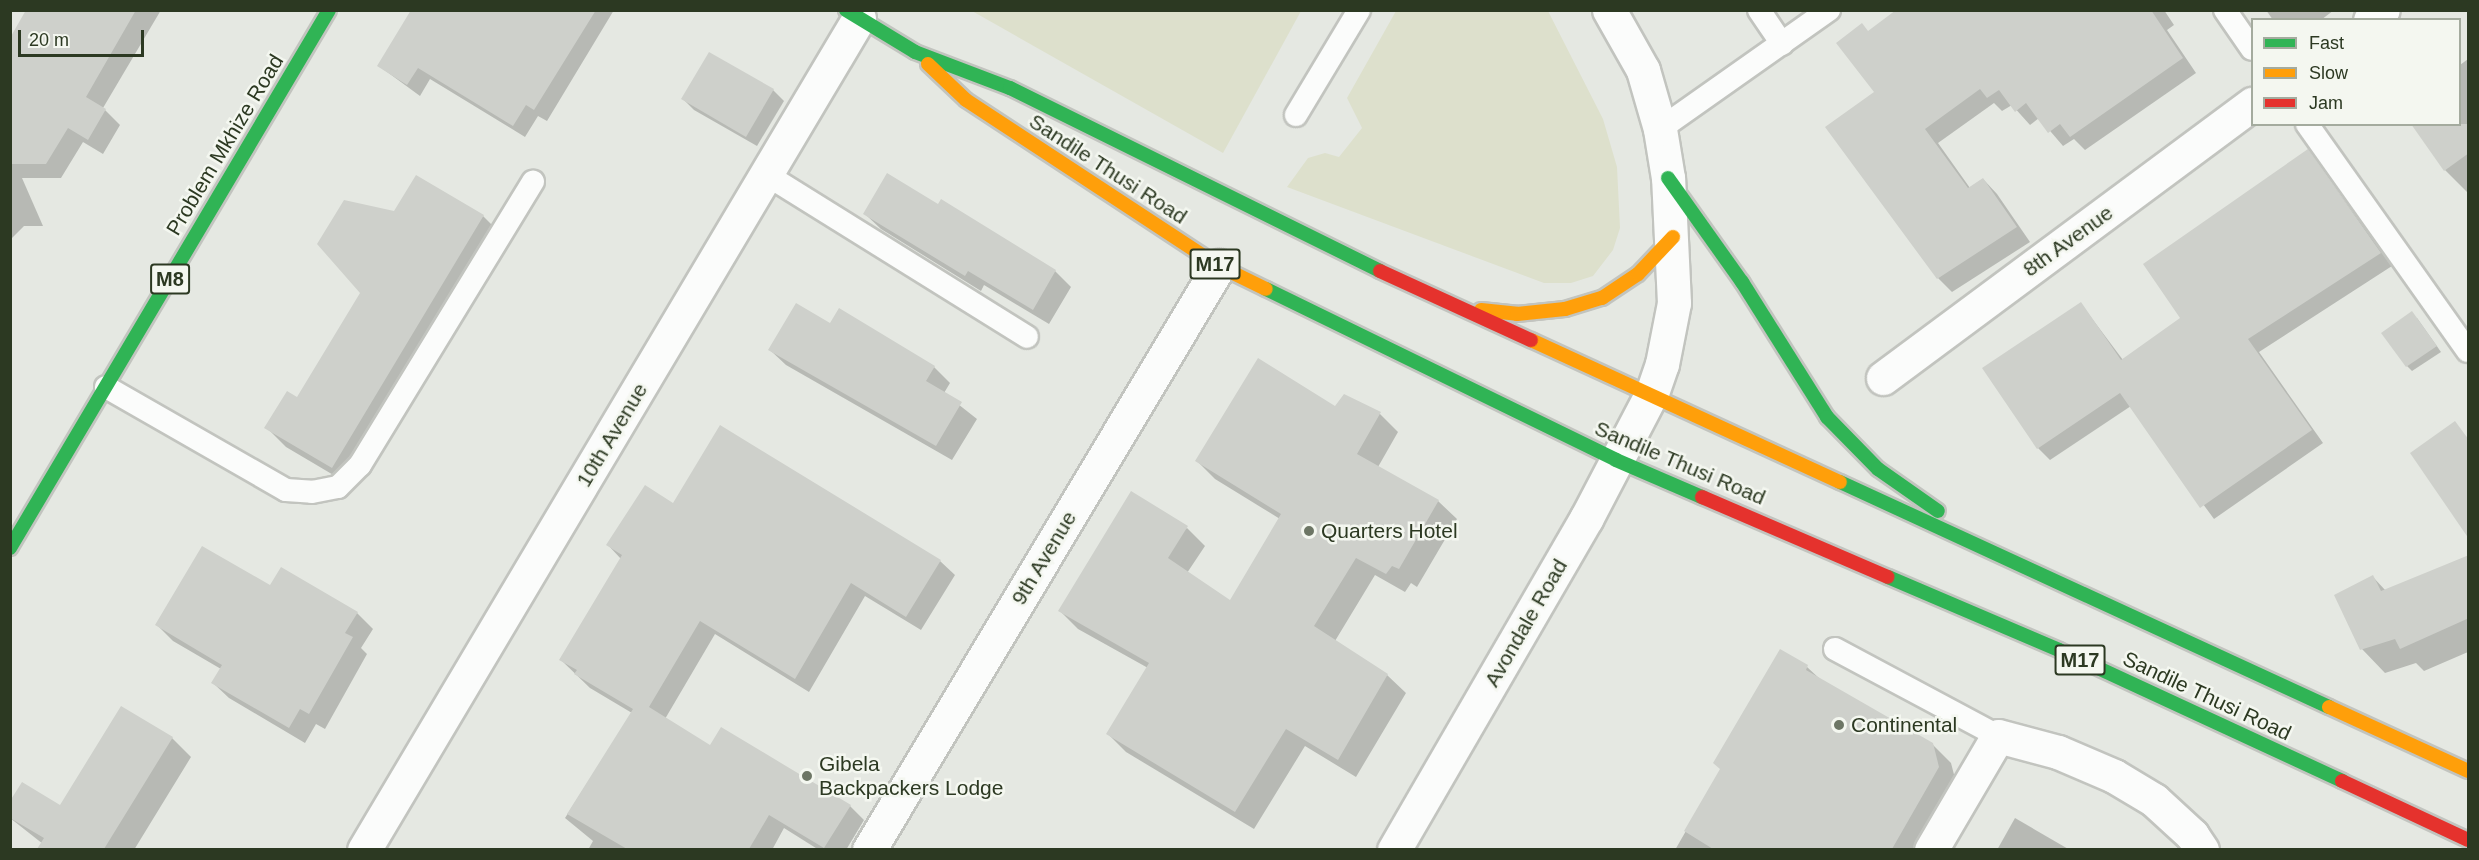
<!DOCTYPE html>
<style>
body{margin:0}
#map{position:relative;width:2479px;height:860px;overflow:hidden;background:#e5e8e2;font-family:Arial,sans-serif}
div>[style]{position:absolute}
.green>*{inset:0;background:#dde0cc}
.shadow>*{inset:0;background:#0003}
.building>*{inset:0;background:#ced0cb}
.roads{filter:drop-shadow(2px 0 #c2c4bf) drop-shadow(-2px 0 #c2c4bf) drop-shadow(0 2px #c2c4bf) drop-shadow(0 -2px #c2c4bf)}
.lane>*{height:22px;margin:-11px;padding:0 11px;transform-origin:11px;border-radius:11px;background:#fbfcfb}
.street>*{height:33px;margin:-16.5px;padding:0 16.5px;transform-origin:16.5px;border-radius:16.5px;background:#fbfcfb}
.fast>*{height:14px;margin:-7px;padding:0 7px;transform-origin:7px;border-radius:7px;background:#30b455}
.slow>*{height:14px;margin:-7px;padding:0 7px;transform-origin:7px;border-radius:7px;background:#ff9f0a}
.jam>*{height:14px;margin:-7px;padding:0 7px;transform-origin:7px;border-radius:7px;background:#e5322d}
.dots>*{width:16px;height:16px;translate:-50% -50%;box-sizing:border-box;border:3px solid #f4f7f0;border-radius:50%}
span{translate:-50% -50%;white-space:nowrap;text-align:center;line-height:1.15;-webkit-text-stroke:5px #f4f7f0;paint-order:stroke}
.shield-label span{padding:2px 4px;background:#f4f7f0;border:2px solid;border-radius:4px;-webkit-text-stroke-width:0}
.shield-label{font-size:20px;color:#2c3922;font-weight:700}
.street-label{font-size:21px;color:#2c3922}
.poi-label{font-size:21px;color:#2c3922}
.left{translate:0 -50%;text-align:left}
.frame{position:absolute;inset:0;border:12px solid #2c3922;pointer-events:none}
.legend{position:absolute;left:2251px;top:18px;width:210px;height:108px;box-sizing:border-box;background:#f4f7f0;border:2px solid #a4ab9e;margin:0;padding:8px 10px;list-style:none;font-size:18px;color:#2c3922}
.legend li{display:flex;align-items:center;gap:12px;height:30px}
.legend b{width:30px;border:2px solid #a4ab9e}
.scale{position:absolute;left:18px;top:30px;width:126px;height:27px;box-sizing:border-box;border:3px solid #2c3922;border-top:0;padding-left:8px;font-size:18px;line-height:21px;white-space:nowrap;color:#2c3922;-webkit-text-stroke:4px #f4f7f0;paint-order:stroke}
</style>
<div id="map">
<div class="green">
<i style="clip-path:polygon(972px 11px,1301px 11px,1223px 153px)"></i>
<i style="clip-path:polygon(1396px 11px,1548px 11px,1603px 119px,1617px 167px,1620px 228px,1613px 250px,1593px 276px,1571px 283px,1544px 283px,1287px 187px,1308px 158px,1325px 153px,1339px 157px,1362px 128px,1347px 98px)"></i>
</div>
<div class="shadow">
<i style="clip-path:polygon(30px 10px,161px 10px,103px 108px,120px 125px,103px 154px,83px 142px,61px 178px,22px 178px,43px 226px,24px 226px,10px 240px,10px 43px)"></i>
<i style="clip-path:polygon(412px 10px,614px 10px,547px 121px,538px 116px,525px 137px,430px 79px,420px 96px,379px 66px)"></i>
<i style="clip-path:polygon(1898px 10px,2164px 10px,2174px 25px,2167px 30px,2196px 73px,2085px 150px,2074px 139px,2063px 146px,2039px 118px,2030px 125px,2012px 105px,2002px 111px,1994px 103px,1938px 143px,1970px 188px,1983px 179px,1997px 194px,2030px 242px,1952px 292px,1938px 278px,1876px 92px,1869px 32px)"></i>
<i style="clip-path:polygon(2266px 10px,2334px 10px,2321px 20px,2273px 20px)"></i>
<i style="clip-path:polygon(2468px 59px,2468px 193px,2445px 170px,2460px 124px,2460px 65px)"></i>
<i style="clip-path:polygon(773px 90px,784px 101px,757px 146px,694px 110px,683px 99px)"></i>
<i style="clip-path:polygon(2308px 151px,2392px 266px,2259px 352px,2323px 443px,2214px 519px,2131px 406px,2050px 460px,2038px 448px,2081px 304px,2123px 360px,2182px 318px)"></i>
<i style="clip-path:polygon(941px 201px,1055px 271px,1071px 287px,1049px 324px,984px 285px,981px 291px,881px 229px,865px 214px,938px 206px)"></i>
<i style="clip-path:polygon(394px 213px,483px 216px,502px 235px,352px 486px,286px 447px,266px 427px,298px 399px,362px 293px)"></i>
<i style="clip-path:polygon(2417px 318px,2441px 352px,2412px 371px,2407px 366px)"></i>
<i style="clip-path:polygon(830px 326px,934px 367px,950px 383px,944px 393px,977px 419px,952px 460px,786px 365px,770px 350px)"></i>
<i style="clip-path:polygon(1336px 408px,1380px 414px,1398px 432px,1378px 467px,1438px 501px,1457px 519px,1417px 587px,1411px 583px,1405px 592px,1375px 575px,1335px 641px,1387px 675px,1406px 693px,1356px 777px,1305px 746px,1254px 829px,1126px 752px,1108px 734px,1148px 668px,1078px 629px,1060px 611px,1187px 528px,1205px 546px,1187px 573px,1231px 602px,1280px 519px,1215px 479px,1197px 461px)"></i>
<i style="clip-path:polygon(673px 505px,940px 561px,955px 575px,921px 630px,865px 596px,809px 692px,715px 634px,665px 719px,711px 747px,850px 806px,864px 820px,846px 850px,819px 850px,784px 828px,772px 850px,588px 850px,593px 841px,565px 818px,632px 713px,590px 688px,561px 660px,621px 559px,608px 545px)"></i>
<i style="clip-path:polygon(2468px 556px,2468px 652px,2424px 671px,2416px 663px,2385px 673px,2362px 649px,2373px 577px,2386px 591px)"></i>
<i style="clip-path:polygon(270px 588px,357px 613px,373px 629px,361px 648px,367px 654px,325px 729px,316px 724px,305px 743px,229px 698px,213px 683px,221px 669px,173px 641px,157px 625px)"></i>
<i style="clip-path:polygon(1781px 651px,1807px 667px,1821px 680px,1932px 744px,1951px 763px,1957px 786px,1921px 850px,1675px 850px,1721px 770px)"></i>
<i style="clip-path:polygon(172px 738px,191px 757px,134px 850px,39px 850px,43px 844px,10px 818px,10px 804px,61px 807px)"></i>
<i style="clip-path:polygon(2015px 818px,2070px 850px,1997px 850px)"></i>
</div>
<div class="building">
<i style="clip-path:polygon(26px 10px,136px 10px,86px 97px,106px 109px,88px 140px,68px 128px,46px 164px,10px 164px,10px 38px)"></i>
<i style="clip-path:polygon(411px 10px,596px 10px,534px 110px,526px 105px,513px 126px,418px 68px,407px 85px,377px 66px)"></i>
<i style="clip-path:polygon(1896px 10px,2151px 10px,2183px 58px,2070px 137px,2060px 124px,2048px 133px,2026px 103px,2015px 112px,1999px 90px,1987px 98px,1980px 89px,1925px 129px,1968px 188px,1983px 178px,2017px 227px,1937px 279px,1825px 127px,1874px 92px,1836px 43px,1862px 23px,1868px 31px)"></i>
<i style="clip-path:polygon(709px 52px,774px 89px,746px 137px,681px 99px)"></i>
<i style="clip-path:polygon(2411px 124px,2469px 124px,2469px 153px,2444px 171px)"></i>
<i style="clip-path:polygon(2308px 149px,2381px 253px,2248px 339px,2312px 430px,2200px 508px,2120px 393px,2037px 449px,1982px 368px,2081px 302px,2121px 360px,2180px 318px,2143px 264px)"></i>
<i style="clip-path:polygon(887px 173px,938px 204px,941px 199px,1056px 270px,1033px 310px,968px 271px,965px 276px,863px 214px)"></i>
<i style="clip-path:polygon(416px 175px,484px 215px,332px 468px,264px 428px,287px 391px,297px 397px,360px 293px,317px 244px,344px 200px,394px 211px)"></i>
<i style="clip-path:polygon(796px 303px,830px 323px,839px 308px,935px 366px,926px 381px,962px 402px,936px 446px,768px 350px)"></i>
<i style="clip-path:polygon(2412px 311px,2437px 346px,2406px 367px,2381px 333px)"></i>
<i style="clip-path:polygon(1258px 358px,1335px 406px,1344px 394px,1381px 412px,1357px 454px,1439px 500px,1399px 569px,1392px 566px,1386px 574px,1356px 558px,1314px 626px,1388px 674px,1338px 760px,1286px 729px,1235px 812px,1106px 734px,1149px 663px,1058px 611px,1131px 491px,1188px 526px,1168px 558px,1230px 600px,1281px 514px,1195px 461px)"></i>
<i style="clip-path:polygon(2455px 421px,2469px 440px,2469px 539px,2410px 453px)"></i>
<i style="clip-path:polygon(720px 425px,941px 560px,906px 617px,851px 583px,795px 679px,700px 621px,649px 707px,710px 745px,721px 727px,851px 805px,824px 848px,769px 815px,749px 849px,627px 849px,567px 814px,633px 709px,574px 674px,577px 670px,559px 660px,622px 555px,606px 545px,645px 485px,673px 503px)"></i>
<i style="clip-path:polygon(202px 546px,270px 585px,281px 567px,358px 612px,345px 633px,353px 637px,309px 714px,300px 709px,289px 728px,211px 683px,222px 665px,155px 625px)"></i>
<i style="clip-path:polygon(2469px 555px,2469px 618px,2400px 649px,2395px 639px,2360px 650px,2334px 595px,2373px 575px,2381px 591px)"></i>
<i style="clip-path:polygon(1780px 649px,1808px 665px,1806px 670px,1933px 743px,1939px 767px,1892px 849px,1713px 849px,1684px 831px,1720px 769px,1713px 763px)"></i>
<i style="clip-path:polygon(121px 706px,173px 737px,104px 849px,37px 849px,44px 838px,10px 818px,10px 801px,22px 782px,60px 805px)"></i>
</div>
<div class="roads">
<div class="lane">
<i style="left:1759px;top:10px;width:41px;rotate:55.9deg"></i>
<i style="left:2225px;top:10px;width:47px;rotate:55.3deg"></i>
<i style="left:1296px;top:115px;width:122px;rotate:-59deg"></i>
<i style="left:2307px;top:124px;width:278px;rotate:54.7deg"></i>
<i style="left:1660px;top:129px;width:207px;rotate:-35.2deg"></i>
<i style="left:767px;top:175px;width:306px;rotate:31.9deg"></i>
<i style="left:106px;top:387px;width:207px;rotate:29.8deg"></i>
<i style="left:286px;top:490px;width:26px;rotate:4deg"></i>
<i style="left:312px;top:492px;width:26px;rotate:-11deg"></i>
<i style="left:338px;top:487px;width:31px;rotate:-45deg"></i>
<i style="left:360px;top:465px;width:332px;rotate:-58.6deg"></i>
<i style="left:1835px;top:649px;width:185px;rotate:28.1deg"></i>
</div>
<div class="street">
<i style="left:2370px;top:20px;width:16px;rotate:-38deg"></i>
<i style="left:1883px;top:378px;width:460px;rotate:-36.6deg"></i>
<i style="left:364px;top:850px;width:968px;rotate:-59.25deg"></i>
<i style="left:869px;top:850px;width:681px;rotate:-59.07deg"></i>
<i style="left:1394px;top:850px;width:383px;rotate:-59.9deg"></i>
<i style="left:1586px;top:519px;width:142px;rotate:-62.4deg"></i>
<i style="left:1652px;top:393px;width:31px;rotate:-71deg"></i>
<i style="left:1662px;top:364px;width:62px;rotate:-78.9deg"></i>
<i style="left:1674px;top:303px;width:125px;rotate:-92.7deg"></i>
<i style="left:1668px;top:178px;width:50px;rotate:-99.3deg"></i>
<i style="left:1660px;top:129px;width:61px;rotate:-106.1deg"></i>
<i style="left:1643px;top:70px;width:69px;rotate:-119.5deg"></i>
<i style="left:1931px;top:850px;width:132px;rotate:-59.6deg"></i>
<i style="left:1998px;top:736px;width:62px;rotate:14.9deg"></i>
<i style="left:2058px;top:752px;width:61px;rotate:23.2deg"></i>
<i style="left:2114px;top:776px;width:47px;rotate:31deg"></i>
<i style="left:2154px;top:800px;width:52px;rotate:42.6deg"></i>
<i style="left:2192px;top:835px;width:18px;rotate:56deg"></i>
</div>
<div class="fast">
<i style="left:846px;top:10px;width:81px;rotate:31.3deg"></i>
<i style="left:915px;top:52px;width:102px;rotate:20.8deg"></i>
<i style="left:1010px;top:88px;width:413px;rotate:26.3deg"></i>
<i style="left:1668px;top:178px;width:128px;rotate:54.6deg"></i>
<i style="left:1742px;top:282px;width:160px;rotate:57.8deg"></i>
<i style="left:1827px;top:417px;width:73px;rotate:45.6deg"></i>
<i style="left:1878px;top:469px;width:73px;rotate:35deg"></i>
<i style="left:1266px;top:289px;width:390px;rotate:26deg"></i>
<i style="left:1616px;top:460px;width:94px;rotate:23.3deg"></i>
<i style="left:1840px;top:482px;width:538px;rotate:24.71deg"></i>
<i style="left:10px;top:548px;width:625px;rotate:-59.33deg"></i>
<i style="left:1888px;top:577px;width:186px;rotate:23.1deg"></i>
<i style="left:2059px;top:650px;width:312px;rotate:24.8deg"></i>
</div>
<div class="slow">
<i style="left:928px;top:64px;width:52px;rotate:43.5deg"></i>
<i style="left:966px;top:100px;width:303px;rotate:33.3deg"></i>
<i style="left:1219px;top:266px;width:52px;rotate:26.1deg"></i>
<i style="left:1481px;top:310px;width:36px;rotate:6deg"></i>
<i style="left:1517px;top:314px;width:48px;rotate:-5.9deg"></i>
<i style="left:1565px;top:309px;width:39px;rotate:-17deg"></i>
<i style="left:1602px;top:298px;width:43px;rotate:-33.7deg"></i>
<i style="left:1638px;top:274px;width:51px;rotate:-46.6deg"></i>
<i style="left:1531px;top:340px;width:340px;rotate:24.7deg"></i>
<i style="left:2329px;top:707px;width:153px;rotate:24.7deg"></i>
</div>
<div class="jam">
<i style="left:1380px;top:271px;width:166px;rotate:24.6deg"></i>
<i style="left:1702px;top:497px;width:202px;rotate:23.3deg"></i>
<i style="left:2342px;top:781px;width:139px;rotate:25.1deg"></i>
</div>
</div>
<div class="dots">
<i style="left:1309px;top:531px;background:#6d7665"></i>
<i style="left:1839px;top:725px;background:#6d7665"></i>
<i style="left:807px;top:776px;background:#6d7665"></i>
</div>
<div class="shield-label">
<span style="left:1215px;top:264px">M17</span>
<span style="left:170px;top:279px">M8</span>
<span style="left:2080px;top:660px">M17</span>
</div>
<div class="street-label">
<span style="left:225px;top:145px;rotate:-59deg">Problem Mkhize Road</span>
<span style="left:1108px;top:169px;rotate:33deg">Sandile Thusi Road</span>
<span style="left:2068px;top:241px;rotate:-36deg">8th Avenue</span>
<span style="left:612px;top:435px;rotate:-59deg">10th Avenue</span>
<span style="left:1680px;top:463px;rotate:23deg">Sandile Thusi Road</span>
<span style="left:1044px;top:558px;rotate:-59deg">9th Avenue</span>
<span style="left:1526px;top:623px;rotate:-60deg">Avondale Road</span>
<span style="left:2207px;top:696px;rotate:25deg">Sandile Thusi Road</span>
</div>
<div class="poi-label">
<span class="left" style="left:1321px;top:531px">Quarters Hotel</span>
<span class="left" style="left:1851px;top:725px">Continental</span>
<span class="left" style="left:819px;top:776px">Gibela<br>Backpackers Lodge</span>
</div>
<div class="frame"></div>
<ul class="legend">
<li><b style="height:8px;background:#30b455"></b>Fast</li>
<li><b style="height:8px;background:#ff9f0a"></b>Slow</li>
<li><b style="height:8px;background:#e5322d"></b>Jam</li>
</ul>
<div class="scale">20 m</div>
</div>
